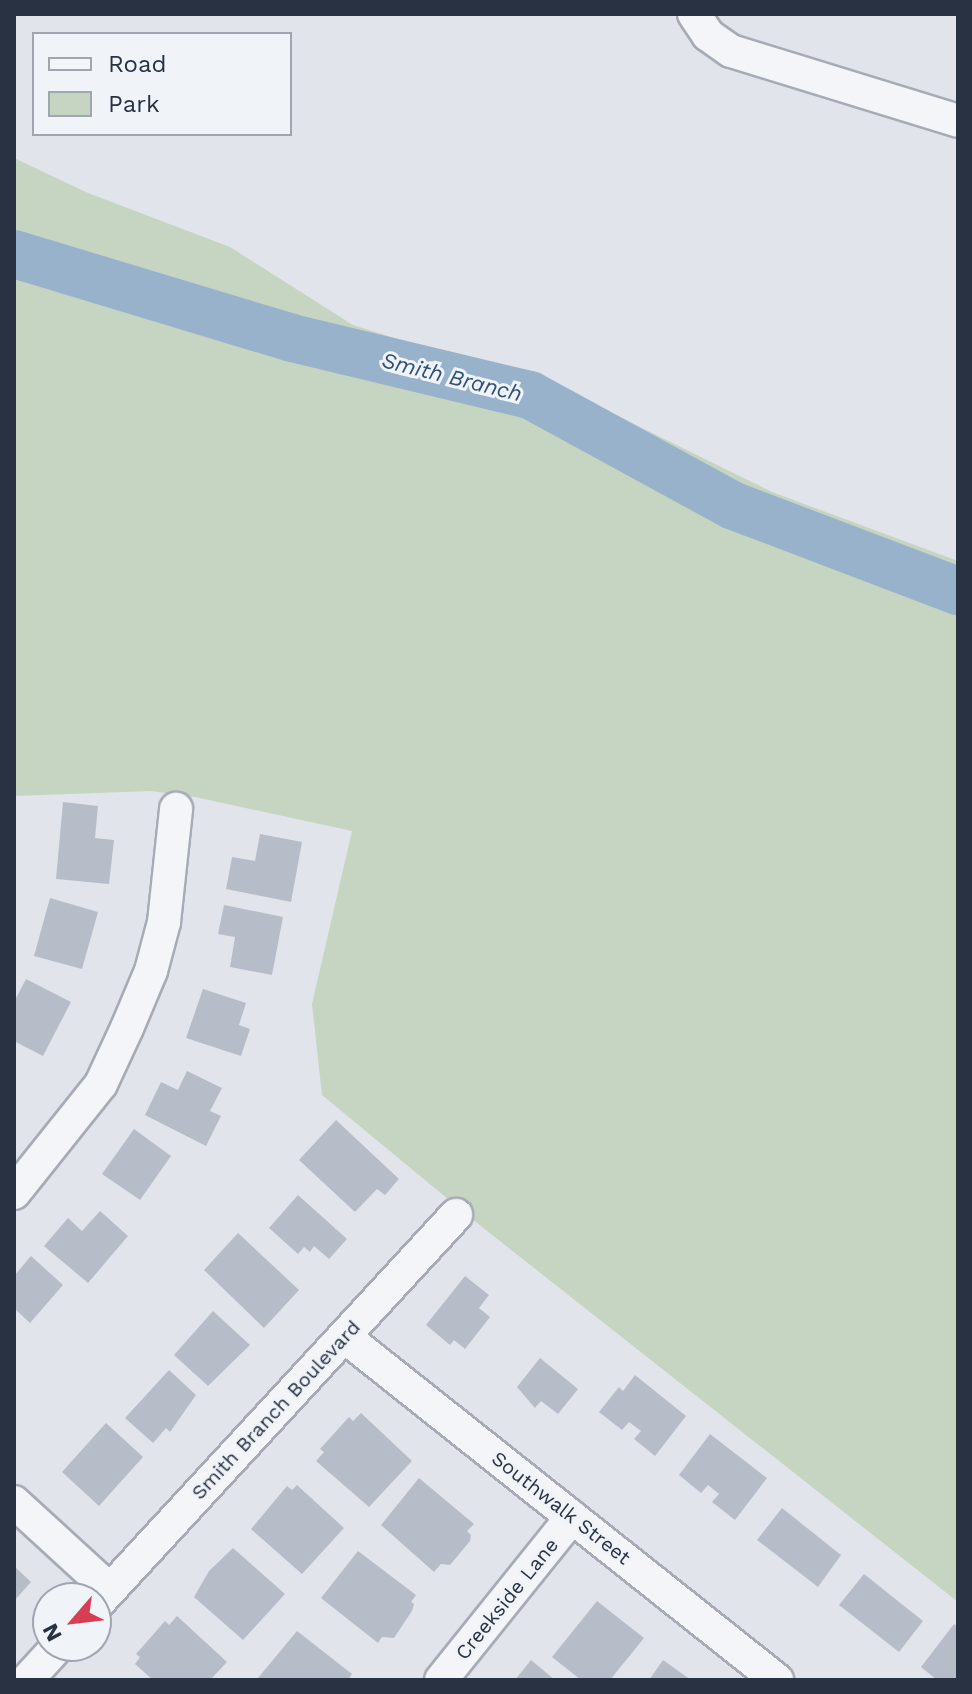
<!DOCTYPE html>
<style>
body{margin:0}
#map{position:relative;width:972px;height:1694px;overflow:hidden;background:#e1e4ea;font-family:"Work Sans",sans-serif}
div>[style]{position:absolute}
.green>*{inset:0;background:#c6d5c1}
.river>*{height:48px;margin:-24px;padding:0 24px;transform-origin:24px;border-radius:24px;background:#99b2cc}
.building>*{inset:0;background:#b7bdc8}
.roads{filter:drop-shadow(2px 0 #a6abb5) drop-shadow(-2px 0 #a6abb5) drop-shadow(0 2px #a6abb5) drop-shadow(0 -2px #a6abb5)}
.minor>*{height:32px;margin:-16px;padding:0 16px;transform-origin:16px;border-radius:16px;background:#f4f5f8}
span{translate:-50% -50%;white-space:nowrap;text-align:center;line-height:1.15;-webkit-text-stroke:6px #f0f3f7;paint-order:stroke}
.street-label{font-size:20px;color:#283243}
.water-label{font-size:22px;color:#2f507a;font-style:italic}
.frame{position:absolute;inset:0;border:16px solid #283243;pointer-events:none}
.legend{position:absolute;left:32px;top:32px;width:260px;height:104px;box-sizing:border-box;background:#f0f3f7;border:2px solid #a0a6af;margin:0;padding:10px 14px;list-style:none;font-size:24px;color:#283243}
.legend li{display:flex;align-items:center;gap:16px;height:40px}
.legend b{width:40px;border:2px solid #a0a6af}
.north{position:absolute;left:32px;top:1582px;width:80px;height:80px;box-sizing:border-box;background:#f0f3f7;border:2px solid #a0a6af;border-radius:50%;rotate:242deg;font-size:22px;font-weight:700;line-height:32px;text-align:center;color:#283243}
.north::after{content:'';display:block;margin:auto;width:28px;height:36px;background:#d73e54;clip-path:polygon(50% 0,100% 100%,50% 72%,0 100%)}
</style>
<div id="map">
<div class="green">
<i style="clip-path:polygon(14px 158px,88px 193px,230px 247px,353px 325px,573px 394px,772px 492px,958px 561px,958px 1602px,477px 1223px,322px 1095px,312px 1004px,352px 831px,195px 797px,151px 791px,14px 796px)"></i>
</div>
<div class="river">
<i style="left:14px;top:254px;width:290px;rotate:16.8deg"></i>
<i style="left:292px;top:338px;width:245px;rotate:13.5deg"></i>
<i style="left:530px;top:395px;width:232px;rotate:28.6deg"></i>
<i style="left:734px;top:506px;width:240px;rotate:20.8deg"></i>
</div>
<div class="building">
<i style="clip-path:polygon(63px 802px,98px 806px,95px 838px,114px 840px,109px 884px,56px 879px)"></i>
<i style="clip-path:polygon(260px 834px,302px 842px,291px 902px,226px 889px,232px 857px,255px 861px)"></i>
<i style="clip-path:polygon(50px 898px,98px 912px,82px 969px,34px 956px)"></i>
<i style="clip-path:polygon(224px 905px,283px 917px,272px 975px,230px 967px,235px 937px,218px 934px)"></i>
<i style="clip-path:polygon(26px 979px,71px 1002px,43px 1056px,14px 1041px,14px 1002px)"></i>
<i style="clip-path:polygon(203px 989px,246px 1003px,239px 1025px,250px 1029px,241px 1056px,186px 1038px)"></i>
<i style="clip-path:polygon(187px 1071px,222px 1088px,210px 1111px,221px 1116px,206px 1146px,145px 1115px,161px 1082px,178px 1090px)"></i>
<i style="clip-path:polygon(336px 1120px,399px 1179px,385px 1195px,377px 1189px,355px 1212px,299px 1160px)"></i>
<i style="clip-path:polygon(134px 1129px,171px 1156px,140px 1200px,102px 1174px)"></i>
<i style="clip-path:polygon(298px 1195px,347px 1239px,329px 1259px,314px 1246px,310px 1252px,304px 1247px,298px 1254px,269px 1228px)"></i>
<i style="clip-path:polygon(100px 1211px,128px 1236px,88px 1283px,44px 1246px,68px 1218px,82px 1231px)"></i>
<i style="clip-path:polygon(238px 1233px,299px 1290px,264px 1328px,204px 1270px)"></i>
<i style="clip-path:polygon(31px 1256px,63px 1285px,30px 1323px,14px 1308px,14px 1276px)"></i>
<i style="clip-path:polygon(465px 1276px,489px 1295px,479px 1308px,490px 1317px,465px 1349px,454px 1340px,450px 1345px,426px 1325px)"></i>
<i style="clip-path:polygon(213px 1311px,250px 1345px,208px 1386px,174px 1355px)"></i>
<i style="clip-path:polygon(540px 1358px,578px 1389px,558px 1414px,541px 1401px,535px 1408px,517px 1387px)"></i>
<i style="clip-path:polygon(169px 1370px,196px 1395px,170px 1432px,166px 1428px,153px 1443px,125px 1418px)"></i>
<i style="clip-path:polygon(635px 1375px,686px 1416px,655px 1456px,634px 1439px,641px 1431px,629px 1422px,622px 1430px,599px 1412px,619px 1387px,623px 1391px)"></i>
<i style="clip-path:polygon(361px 1413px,412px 1461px,369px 1507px,316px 1461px,324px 1452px,320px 1449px,349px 1417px,353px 1421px)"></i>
<i style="clip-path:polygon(106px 1423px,143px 1457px,99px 1506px,62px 1472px)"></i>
<i style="clip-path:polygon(710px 1434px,767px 1478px,735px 1520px,712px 1502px,719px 1494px,708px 1485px,701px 1493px,679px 1475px)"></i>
<i style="clip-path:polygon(419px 1478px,474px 1524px,467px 1531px,471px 1535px,470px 1541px,450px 1565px,441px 1564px,434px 1572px,381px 1525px)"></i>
<i style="clip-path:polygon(297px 1485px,344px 1528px,302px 1574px,251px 1529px,287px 1486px,292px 1490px)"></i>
<i style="clip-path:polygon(782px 1508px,841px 1555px,818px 1587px,757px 1540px)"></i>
<i style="clip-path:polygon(233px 1548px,285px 1594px,243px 1640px,194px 1597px,209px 1571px)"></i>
<i style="clip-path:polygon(358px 1551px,416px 1595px,411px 1602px,414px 1604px,412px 1611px,394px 1638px,382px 1637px,378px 1643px,321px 1598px)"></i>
<i style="clip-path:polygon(14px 1566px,31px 1582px,14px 1601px)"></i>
<i style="clip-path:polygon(864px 1574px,923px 1621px,899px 1652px,839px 1605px)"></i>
<i style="clip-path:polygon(597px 1601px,644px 1638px,610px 1680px,581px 1680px,552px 1657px)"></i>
<i style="clip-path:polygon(177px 1616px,227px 1662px,210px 1680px,153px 1680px,135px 1664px,140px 1657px,136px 1654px,151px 1637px,165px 1621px,169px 1625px)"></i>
<i style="clip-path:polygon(954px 1624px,958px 1627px,958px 1680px,937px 1680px,921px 1667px)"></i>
<i style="clip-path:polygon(297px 1631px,352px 1674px,348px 1680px,258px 1678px)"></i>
<i style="clip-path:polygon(531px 1660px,555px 1680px,515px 1680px)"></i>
<i style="clip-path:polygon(663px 1660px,691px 1680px,649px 1680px)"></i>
</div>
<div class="roads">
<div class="minor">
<i style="left:694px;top:14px;width:25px;rotate:56deg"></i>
<i style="left:708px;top:35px;width:28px;rotate:35deg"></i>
<i style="left:731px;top:51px;width:238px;rotate:17.1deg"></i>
<i style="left:14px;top:1193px;width:139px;rotate:-51.4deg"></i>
<i style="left:101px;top:1084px;width:62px;rotate:-65.1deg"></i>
<i style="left:127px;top:1028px;width:62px;rotate:-67.2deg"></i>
<i style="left:151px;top:971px;width:51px;rotate:-75.1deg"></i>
<i style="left:164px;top:922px;width:114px;rotate:-83.9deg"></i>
<i style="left:345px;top:1337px;width:552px;rotate:38.45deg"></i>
<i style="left:14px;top:1502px;width:130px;rotate:42.5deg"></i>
<i style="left:96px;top:1605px;width:531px;rotate:-47.29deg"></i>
<i style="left:27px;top:1680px;width:46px;rotate:-47.6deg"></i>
<i style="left:441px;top:1680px;width:209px;rotate:-51.2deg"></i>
</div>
</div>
<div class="street-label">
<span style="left:276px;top:1410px;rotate:-47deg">Smith Branch Boulevard</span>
<span style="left:561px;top:1508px;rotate:38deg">Southwalk Street</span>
<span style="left:507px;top:1599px;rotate:-51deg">Creekside Lane</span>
</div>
<div class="water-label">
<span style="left:452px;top:377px;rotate:14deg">Smith Branch</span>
</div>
<div class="frame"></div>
<ul class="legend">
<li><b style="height:10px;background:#f4f5f8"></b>Road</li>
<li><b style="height:22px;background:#c6d5c1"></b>Park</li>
</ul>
<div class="north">N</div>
</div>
